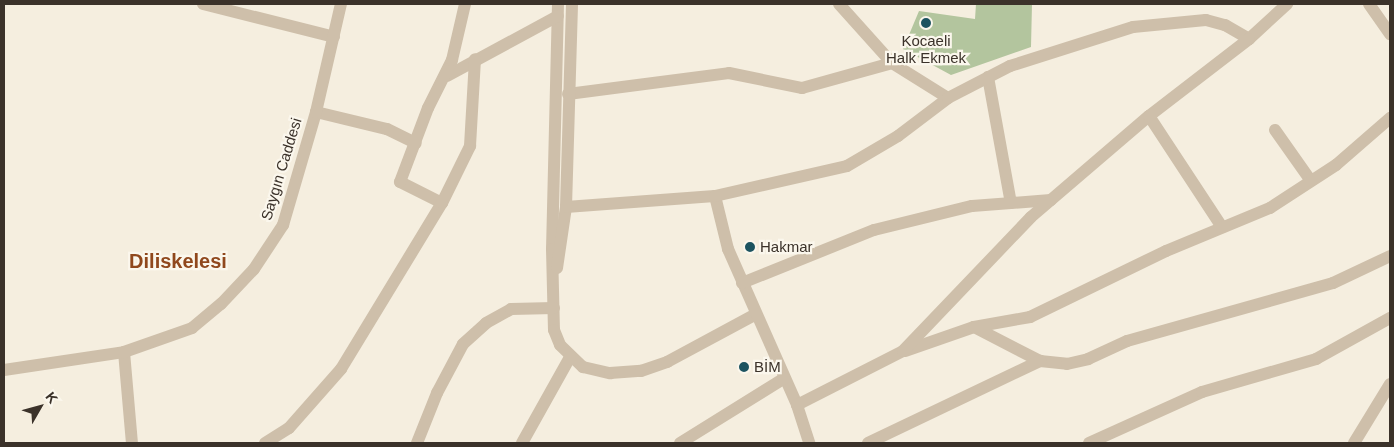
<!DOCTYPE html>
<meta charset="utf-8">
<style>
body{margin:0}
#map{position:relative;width:1394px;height:447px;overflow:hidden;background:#f5eedf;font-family:Helvetica,sans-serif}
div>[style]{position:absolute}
.green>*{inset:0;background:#b3c59e}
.minor>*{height:12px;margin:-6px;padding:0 6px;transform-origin:6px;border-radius:6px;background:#cebfaa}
.dots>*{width:14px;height:14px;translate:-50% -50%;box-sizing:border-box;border:2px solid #fbf7ed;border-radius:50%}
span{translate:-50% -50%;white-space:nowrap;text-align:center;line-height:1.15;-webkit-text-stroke:4.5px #fbf7ed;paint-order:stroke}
.poi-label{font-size:15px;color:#3b322a}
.left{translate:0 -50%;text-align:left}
.street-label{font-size:15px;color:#3b322a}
.district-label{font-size:20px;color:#90481d;font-weight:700}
.frame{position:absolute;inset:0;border:5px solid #3b322a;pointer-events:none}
.north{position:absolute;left:15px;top:382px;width:50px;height:50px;-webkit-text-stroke:4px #fbf7ed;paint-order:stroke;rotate:52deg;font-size:14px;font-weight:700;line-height:20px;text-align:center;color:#3b322a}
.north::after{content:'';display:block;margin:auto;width:18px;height:22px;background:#3b322a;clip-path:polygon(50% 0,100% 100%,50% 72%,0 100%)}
</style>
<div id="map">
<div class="green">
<i style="clip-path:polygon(976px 4px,1032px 4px,1031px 47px,951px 75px,903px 49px,919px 11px,975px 19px)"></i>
</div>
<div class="minor">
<i style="left:203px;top:4px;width:135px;rotate:14.1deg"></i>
<i style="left:558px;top:4px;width:245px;rotate:91.4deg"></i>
<i style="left:552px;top:249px;width:81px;rotate:88.6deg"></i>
<i style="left:554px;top:330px;width:16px;rotate:68deg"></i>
<i style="left:560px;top:345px;width:32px;rotate:44deg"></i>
<i style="left:583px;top:367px;width:28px;rotate:13deg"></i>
<i style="left:610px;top:373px;width:31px;rotate:-4deg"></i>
<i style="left:641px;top:371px;width:28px;rotate:-19deg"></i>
<i style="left:667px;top:362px;width:101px;rotate:-28.3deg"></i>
<i style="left:839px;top:4px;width:79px;rotate:48.1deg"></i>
<i style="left:1369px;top:4px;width:37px;rotate:55deg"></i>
<i style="left:447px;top:76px;width:126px;rotate:-28.4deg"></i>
<i style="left:988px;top:77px;width:128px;rotate:79.7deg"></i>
<i style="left:568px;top:94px;width:162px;rotate:-7.4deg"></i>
<i style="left:729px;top:73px;width:75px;rotate:11.6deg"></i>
<i style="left:802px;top:88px;width:93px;rotate:-15.5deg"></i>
<i style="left:892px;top:63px;width:66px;rotate:32deg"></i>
<i style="left:316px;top:112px;width:73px;rotate:13.5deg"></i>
<i style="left:387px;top:129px;width:32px;rotate:26deg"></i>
<i style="left:1149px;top:116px;width:133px;rotate:56.7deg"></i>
<i style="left:1275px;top:130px;width:62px;rotate:54.8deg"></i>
<i style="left:715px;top:196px;width:55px;rotate:76.2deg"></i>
<i style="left:728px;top:249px;width:171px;rotate:66.1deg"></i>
<i style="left:797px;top:405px;width:40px;rotate:72deg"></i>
<i style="left:442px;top:203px;width:47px;rotate:-153.4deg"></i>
<i style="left:400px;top:182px;width:79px;rotate:-69.3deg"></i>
<i style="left:428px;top:108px;width:54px;rotate:-63.4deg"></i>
<i style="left:452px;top:60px;width:57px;rotate:-76.9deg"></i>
<i style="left:566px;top:207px;width:149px;rotate:-4.2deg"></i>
<i style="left:715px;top:196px;width:135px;rotate:-12.8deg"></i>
<i style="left:847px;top:166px;width:59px;rotate:-30.5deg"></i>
<i style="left:898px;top:136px;width:63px;rotate:-37.2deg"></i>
<i style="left:948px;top:98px;width:70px;rotate:-27.3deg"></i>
<i style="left:1010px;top:66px;width:129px;rotate:-17.6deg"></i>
<i style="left:1133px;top:27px;width:73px;rotate:-5.5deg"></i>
<i style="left:1206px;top:20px;width:20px;rotate:15deg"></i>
<i style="left:1225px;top:25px;width:28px;rotate:30deg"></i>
<i style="left:1249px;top:39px;width:52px;rotate:-42.6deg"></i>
<i style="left:557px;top:268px;width:62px;rotate:-81.6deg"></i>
<i style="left:566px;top:207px;width:203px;rotate:-88.3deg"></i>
<i style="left:742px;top:283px;width:142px;rotate:-21.9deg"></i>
<i style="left:874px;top:230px;width:101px;rotate:-13.8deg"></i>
<i style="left:972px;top:206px;width:79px;rotate:-4.3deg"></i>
<i style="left:974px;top:327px;width:74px;rotate:27.3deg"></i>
<i style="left:1040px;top:361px;width:27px;rotate:6deg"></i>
<i style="left:1067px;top:364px;width:22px;rotate:-13deg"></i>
<i style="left:1088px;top:359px;width:43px;rotate:-24.8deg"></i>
<i style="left:1127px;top:341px;width:214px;rotate:-15.7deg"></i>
<i style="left:1333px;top:283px;width:63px;rotate:-25.3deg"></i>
<i style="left:905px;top:351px;width:73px;rotate:-19.2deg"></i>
<i style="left:974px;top:327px;width:57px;rotate:-10.1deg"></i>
<i style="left:1030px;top:317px;width:151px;rotate:-25.9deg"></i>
<i style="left:1166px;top:251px;width:113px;rotate:-22.5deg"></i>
<i style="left:1270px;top:208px;width:79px;rotate:-33.1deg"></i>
<i style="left:1336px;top:165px;width:72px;rotate:-41deg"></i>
<i style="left:124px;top:352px;width:91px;rotate:85deg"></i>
<i style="left:4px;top:370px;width:121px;rotate:-8.5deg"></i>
<i style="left:124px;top:352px;width:72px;rotate:-19.4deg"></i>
<i style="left:192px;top:328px;width:38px;rotate:-40deg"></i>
<i style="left:221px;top:304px;width:48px;rotate:-46.7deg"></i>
<i style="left:254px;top:269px;width:53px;rotate:-56.6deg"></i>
<i style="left:283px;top:225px;width:118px;rotate:-73.7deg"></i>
<i style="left:316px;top:112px;width:111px;rotate:-77deg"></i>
<i style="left:797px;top:405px;width:119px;rotate:-27deg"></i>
<i style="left:903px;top:351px;width:185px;rotate:-46.3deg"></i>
<i style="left:1031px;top:217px;width:155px;rotate:-40.6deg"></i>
<i style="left:1149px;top:116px;width:126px;rotate:-37.6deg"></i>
<i style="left:265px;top:443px;width:28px;rotate:-32deg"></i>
<i style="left:289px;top:428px;width:79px;rotate:-48.6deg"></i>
<i style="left:341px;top:369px;width:194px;rotate:-58.7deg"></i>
<i style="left:442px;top:203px;width:64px;rotate:-63.8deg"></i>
<i style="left:470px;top:146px;width:87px;rotate:-86.7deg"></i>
<i style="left:417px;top:443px;width:54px;rotate:-68.2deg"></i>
<i style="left:437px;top:393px;width:55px;rotate:-62deg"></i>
<i style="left:463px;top:344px;width:31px;rotate:-42deg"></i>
<i style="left:486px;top:323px;width:29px;rotate:-29deg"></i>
<i style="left:511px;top:309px;width:43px;rotate:-1.3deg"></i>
<i style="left:522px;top:443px;width:98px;rotate:-60.8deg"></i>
<i style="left:680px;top:443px;width:123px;rotate:-31.8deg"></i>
<i style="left:868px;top:443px;width:191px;rotate:-25.5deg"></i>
<i style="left:1089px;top:443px;width:124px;rotate:-24.3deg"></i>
<i style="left:1202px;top:392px;width:119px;rotate:-16.1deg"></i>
<i style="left:1316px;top:359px;width:85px;rotate:-29deg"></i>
<i style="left:1354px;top:443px;width:69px;rotate:-58.6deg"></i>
</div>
<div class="dots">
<i style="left:926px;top:23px;background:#1c5360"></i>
<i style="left:750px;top:247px;background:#1c5360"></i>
<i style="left:744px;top:367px;background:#1c5360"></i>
</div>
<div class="poi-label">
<span style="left:926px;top:49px">Kocaeli<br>Halk Ekmek</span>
<span class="left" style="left:760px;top:247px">Hakmar</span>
<span class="left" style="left:754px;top:367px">BİM</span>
</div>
<div class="street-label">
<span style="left:281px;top:169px;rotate:-73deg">Saygın Caddesi</span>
</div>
<div class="district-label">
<span style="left:178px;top:261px">Diliskelesi</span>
</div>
<div class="frame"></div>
<div class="north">K</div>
</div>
